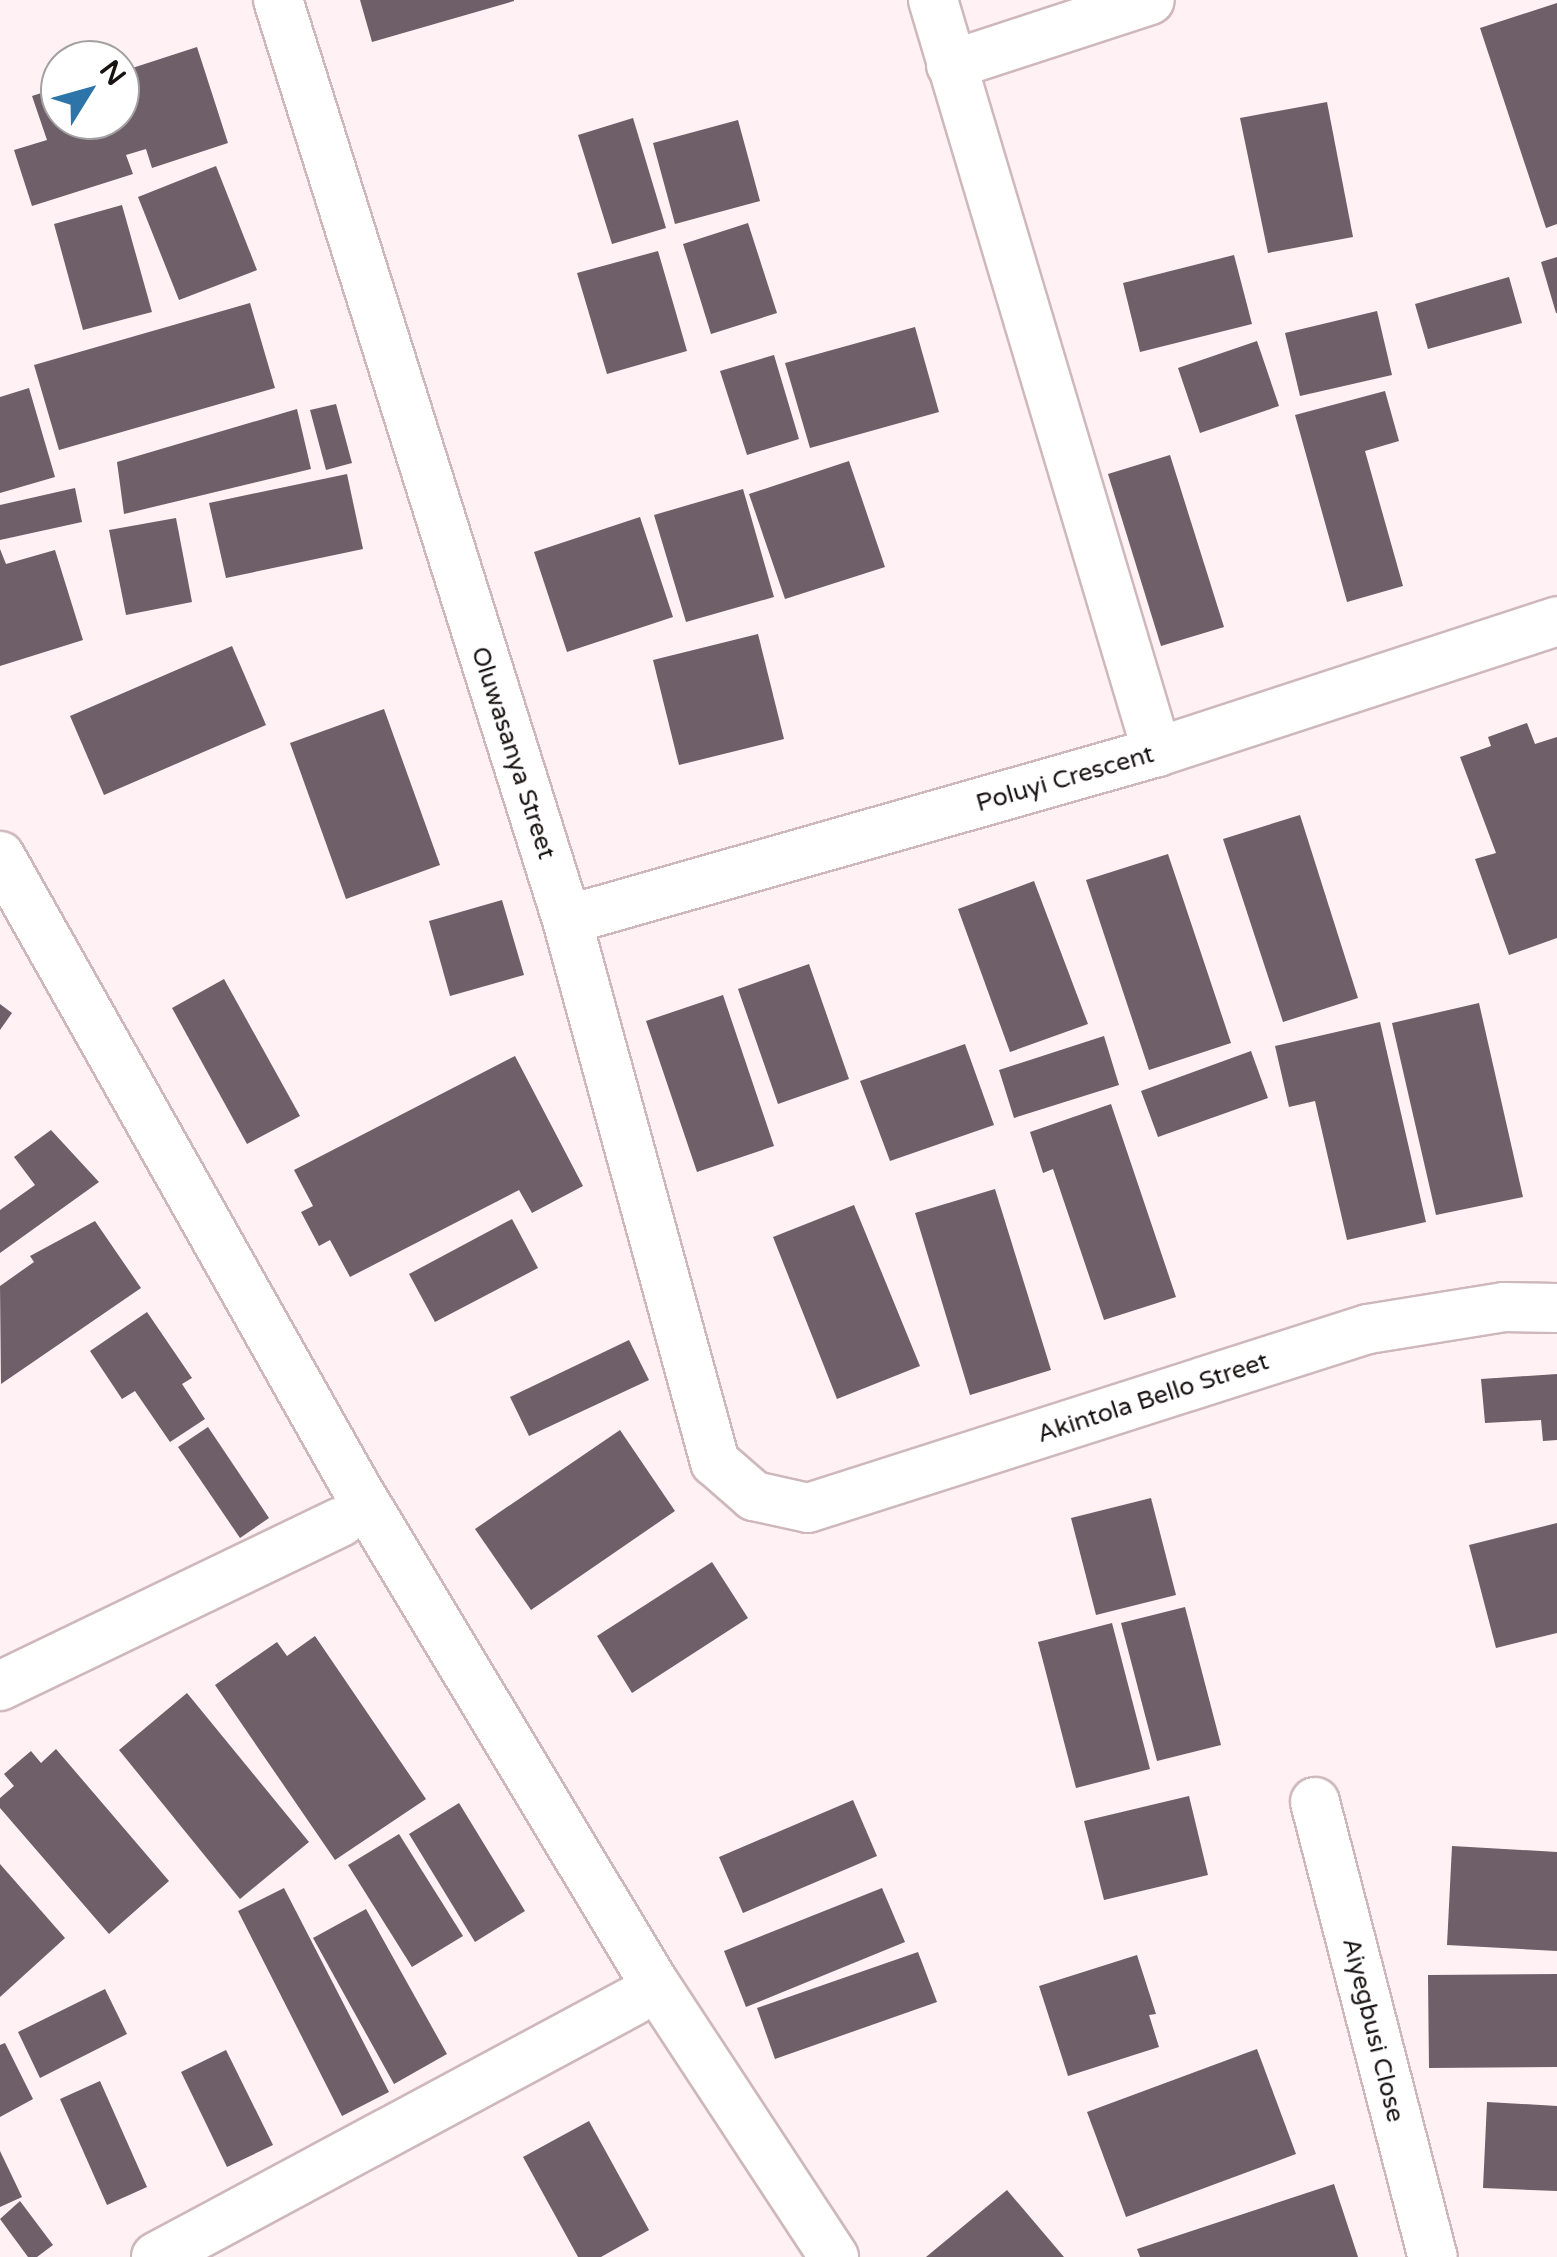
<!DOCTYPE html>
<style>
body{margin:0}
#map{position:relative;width:1557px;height:2257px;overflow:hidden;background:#fff1f4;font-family:"Varela Round",sans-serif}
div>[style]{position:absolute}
.building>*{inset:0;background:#6e5f68}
.roads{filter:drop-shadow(2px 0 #ceb8bc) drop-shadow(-2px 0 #ceb8bc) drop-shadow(0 2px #ceb8bc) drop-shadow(0 -2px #ceb8bc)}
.minor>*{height:48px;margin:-24px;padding:0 24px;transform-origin:24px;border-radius:24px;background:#fff}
span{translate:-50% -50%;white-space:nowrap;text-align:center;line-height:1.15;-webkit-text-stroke:8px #fff;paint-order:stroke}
.street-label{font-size:25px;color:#1a1314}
.north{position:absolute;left:40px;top:40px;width:100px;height:100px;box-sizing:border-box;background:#fff;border:2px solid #a3a1a1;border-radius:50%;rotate:53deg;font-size:28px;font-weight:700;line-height:40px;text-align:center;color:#1a1314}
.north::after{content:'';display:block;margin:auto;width:35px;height:45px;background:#2d75a9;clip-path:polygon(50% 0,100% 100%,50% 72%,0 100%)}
</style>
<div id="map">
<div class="building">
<i style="clip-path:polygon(360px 0,514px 0,514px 1px,372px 42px)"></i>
<i style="clip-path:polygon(1557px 3px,1557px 224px,1546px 228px,1480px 28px)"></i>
<i style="clip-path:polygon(197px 47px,228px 143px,152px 168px,146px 149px,126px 155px,133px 174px,32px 206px,14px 150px,47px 140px,32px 96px,60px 87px,60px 120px,120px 120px,120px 72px)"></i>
<i style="clip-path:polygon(1327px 102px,1353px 237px,1268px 253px,1240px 118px)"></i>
<i style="clip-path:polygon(633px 118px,666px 228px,612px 244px,578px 135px)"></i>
<i style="clip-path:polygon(738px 120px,760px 201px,675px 224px,653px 143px)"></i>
<i style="clip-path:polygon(216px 166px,257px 270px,179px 300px,138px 197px)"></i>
<i style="clip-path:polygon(122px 205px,152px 312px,83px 330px,54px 224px)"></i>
<i style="clip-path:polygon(748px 223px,777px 313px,711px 334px,683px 244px)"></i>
<i style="clip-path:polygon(658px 251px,687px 351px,607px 374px,577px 273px)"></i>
<i style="clip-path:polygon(1234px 255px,1252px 324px,1140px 352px,1123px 283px)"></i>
<i style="clip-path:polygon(1557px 257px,1557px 313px,1556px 313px,1541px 262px)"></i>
<i style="clip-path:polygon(1509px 277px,1522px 323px,1428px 349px,1415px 304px)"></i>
<i style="clip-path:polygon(250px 303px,275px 388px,59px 450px,34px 365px)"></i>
<i style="clip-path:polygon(1377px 311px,1392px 375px,1300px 396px,1285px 333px)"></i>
<i style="clip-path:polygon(915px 327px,939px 412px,810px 448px,785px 363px)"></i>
<i style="clip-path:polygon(1257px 341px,1279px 406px,1200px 433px,1178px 368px)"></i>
<i style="clip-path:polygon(774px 355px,799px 439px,747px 455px,720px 371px)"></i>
<i style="clip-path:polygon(29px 388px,55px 477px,0 493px,0 397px)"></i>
<i style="clip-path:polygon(1385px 391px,1399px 441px,1365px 451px,1403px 586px,1347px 602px,1295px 415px)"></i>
<i style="clip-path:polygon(336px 404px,352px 463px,326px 470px,310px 410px)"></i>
<i style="clip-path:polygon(297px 409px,311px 469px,124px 514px,117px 462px)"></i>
<i style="clip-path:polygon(1170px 455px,1224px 627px,1161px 646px,1108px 474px)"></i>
<i style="clip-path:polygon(849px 461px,885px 567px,785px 599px,749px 494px)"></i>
<i style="clip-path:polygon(347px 474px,363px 549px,226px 578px,209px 503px)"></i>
<i style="clip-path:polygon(75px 488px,82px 522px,0 540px,0 505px)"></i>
<i style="clip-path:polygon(743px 489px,774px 597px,686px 622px,654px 515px)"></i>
<i style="clip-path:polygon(640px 517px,673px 617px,567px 652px,534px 552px)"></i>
<i style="clip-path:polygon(176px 518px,192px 602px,126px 615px,109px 530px)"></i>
<i style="clip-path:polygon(0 549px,6px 564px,55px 550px,83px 640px,0 666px)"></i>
<i style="clip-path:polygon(758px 634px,784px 739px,679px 765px,653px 660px)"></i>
<i style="clip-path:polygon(232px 646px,266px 725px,104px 795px,70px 716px)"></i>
<i style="clip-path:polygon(384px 709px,440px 865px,346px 899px,290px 743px)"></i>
<i style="clip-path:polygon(1527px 723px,1535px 744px,1557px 737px,1557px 938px,1509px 955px,1475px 859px,1496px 853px,1460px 757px,1491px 746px,1488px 737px)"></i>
<i style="clip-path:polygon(1300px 815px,1358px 998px,1283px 1022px,1223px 839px)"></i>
<i style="clip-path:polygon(1168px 854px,1231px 1043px,1149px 1070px,1086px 880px)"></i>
<i style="clip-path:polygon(1034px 881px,1088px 1024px,1010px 1052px,958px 909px)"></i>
<i style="clip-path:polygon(502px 900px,524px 975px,450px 996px,429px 921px)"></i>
<i style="clip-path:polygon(809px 964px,849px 1079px,778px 1104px,738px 989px)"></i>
<i style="clip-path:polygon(224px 979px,300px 1116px,247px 1144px,172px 1008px)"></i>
<i style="clip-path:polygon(723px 995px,774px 1146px,697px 1172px,646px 1021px)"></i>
<i style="clip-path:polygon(1479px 1003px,1523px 1197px,1436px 1215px,1392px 1023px)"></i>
<i style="clip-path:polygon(0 1004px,12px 1013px,0 1030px)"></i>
<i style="clip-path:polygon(1380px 1022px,1426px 1222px,1347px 1240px,1315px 1101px,1289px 1107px,1275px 1046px)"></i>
<i style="clip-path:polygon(1104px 1036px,1119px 1085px,1014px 1118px,999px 1070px)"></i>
<i style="clip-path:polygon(965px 1044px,994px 1125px,890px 1161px,860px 1081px)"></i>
<i style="clip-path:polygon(1251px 1051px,1268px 1098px,1158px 1137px,1141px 1091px)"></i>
<i style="clip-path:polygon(515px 1056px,583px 1186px,532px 1213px,519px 1190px,350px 1277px,330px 1240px,319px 1246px,301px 1212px,313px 1206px,294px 1170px)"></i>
<i style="clip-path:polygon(1111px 1104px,1176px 1297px,1104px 1320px,1053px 1169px,1043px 1173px,1030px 1132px)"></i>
<i style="clip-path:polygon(51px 1130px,99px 1182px,0 1253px,0 1210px,35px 1185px,14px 1157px)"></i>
<i style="clip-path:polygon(995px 1189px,1051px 1370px,970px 1395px,915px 1213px)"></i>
<i style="clip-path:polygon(854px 1205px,920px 1366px,837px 1399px,773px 1237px)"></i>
<i style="clip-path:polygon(512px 1219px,538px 1268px,435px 1322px,409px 1274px)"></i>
<i style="clip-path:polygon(95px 1221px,141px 1288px,1px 1384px,0 1286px,34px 1262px,30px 1256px)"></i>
<i style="clip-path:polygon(147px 1312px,192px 1378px,182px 1384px,205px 1419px,170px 1442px,135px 1391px,122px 1399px,90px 1351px)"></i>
<i style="clip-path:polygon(629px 1340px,649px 1380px,529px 1436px,510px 1397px)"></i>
<i style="clip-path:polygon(1557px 1374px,1557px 1440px,1543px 1441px,1541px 1420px,1485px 1423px,1481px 1379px)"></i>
<i style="clip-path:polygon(208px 1427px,269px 1518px,240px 1538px,178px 1447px)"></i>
<i style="clip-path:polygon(620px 1430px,675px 1511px,531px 1610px,475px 1529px)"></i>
<i style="clip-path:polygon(1151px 1498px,1176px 1595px,1096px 1615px,1071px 1518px)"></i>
<i style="clip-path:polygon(1557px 1523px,1557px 1633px,1496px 1648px,1469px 1545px)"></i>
<i style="clip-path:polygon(712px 1562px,748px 1618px,632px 1693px,597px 1636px)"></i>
<i style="clip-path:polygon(1185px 1607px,1221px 1745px,1157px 1761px,1121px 1623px)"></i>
<i style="clip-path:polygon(1112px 1623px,1150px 1769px,1076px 1788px,1038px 1642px)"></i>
<i style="clip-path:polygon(315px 1636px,426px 1799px,335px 1860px,215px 1685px,277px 1642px,287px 1656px)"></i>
<i style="clip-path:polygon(187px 1693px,309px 1842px,240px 1899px,119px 1750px)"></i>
<i style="clip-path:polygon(56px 1749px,169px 1881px,109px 1934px,0 1808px,0 1798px,14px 1786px,4px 1774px,31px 1751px,41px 1763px)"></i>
<i style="clip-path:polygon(1189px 1796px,1208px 1875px,1104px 1900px,1084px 1821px)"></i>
<i style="clip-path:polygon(853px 1800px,877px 1856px,743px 1913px,719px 1857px)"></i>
<i style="clip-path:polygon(459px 1803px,525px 1911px,475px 1942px,409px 1834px)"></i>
<i style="clip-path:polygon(399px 1834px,463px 1936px,412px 1967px,348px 1865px)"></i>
<i style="clip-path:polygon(1452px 1846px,1557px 1852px,1557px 1951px,1447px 1945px)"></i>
<i style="clip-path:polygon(0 1864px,65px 1938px,0 1997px)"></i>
<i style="clip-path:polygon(284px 1888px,389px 2092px,342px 2116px,238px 1911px)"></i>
<i style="clip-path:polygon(882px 1888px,905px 1942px,746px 2007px,724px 1951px)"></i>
<i style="clip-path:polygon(366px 1909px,447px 2054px,394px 2084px,313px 1938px)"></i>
<i style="clip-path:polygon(918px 1952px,937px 2002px,775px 2059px,757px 2008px)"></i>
<i style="clip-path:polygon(1137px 1955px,1156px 2014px,1149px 2015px,1159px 2047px,1068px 2076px,1039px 1986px)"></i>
<i style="clip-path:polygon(1557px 1974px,1557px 2067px,1429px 2068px,1428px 1975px)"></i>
<i style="clip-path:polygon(105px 1989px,127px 2034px,40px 2078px,18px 2032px)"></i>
<i style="clip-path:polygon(5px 2043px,33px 2099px,0 2117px,0 2045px)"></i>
<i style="clip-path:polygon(1257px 2049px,1296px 2154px,1126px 2217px,1087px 2112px)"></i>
<i style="clip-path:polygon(226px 2050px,273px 2145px,227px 2167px,181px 2072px)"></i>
<i style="clip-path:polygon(100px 2081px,147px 2187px,107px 2205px,60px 2099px)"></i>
<i style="clip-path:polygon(1487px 2102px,1557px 2106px,1557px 2191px,1483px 2188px)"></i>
<i style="clip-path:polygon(589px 2121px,649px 2230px,601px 2257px,578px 2257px,523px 2157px)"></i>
<i style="clip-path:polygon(0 2151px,22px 2197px,0 2207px)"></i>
<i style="clip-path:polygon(1334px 2184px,1358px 2257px,1140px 2257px,1137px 2249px)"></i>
<i style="clip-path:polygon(1007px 2190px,1064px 2257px,926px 2257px)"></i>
<i style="clip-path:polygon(20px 2201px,53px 2245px,37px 2257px,28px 2257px,0 2219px)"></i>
</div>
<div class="roads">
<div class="minor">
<i style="left:278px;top:0;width:964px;rotate:72.56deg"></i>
<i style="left:567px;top:920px;width:562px;rotate:74.73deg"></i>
<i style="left:715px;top:1462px;width:52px;rotate:41.1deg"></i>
<i style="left:754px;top:1496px;width:55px;rotate:12.5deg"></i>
<i style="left:808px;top:1508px;width:588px;rotate:-17.73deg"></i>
<i style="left:1368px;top:1329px;width:138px;rotate:-9.2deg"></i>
<i style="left:1504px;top:1307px;width:53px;rotate:1.1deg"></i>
<i style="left:933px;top:0;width:785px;rotate:73.41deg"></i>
<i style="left:951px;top:65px;width:209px;rotate:-18.1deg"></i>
<i style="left:0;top:856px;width:727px;rotate:60.58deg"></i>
<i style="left:357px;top:1489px;width:576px;rotate:58.99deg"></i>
<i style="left:654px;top:1983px;width:328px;rotate:56.7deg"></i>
<i style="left:567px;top:920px;width:613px;rotate:-15.89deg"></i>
<i style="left:1157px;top:752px;width:421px;rotate:-18.1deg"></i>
<i style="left:0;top:1686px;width:378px;rotate:-25.7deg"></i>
<i style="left:1315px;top:1802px;width:470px;rotate:75.5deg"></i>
<i style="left:156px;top:2257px;width:541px;rotate:-28.22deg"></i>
</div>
</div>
<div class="street-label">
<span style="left:513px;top:753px;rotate:72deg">Oluwasanya Street</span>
<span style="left:1065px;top:779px;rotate:-16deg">Poluyi Crescent</span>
<span style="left:1153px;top:1398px;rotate:-18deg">Akintola Bello Street</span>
<span style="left:1373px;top:2030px;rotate:76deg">Aiyegbusi Close</span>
</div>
<div class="north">N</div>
</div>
